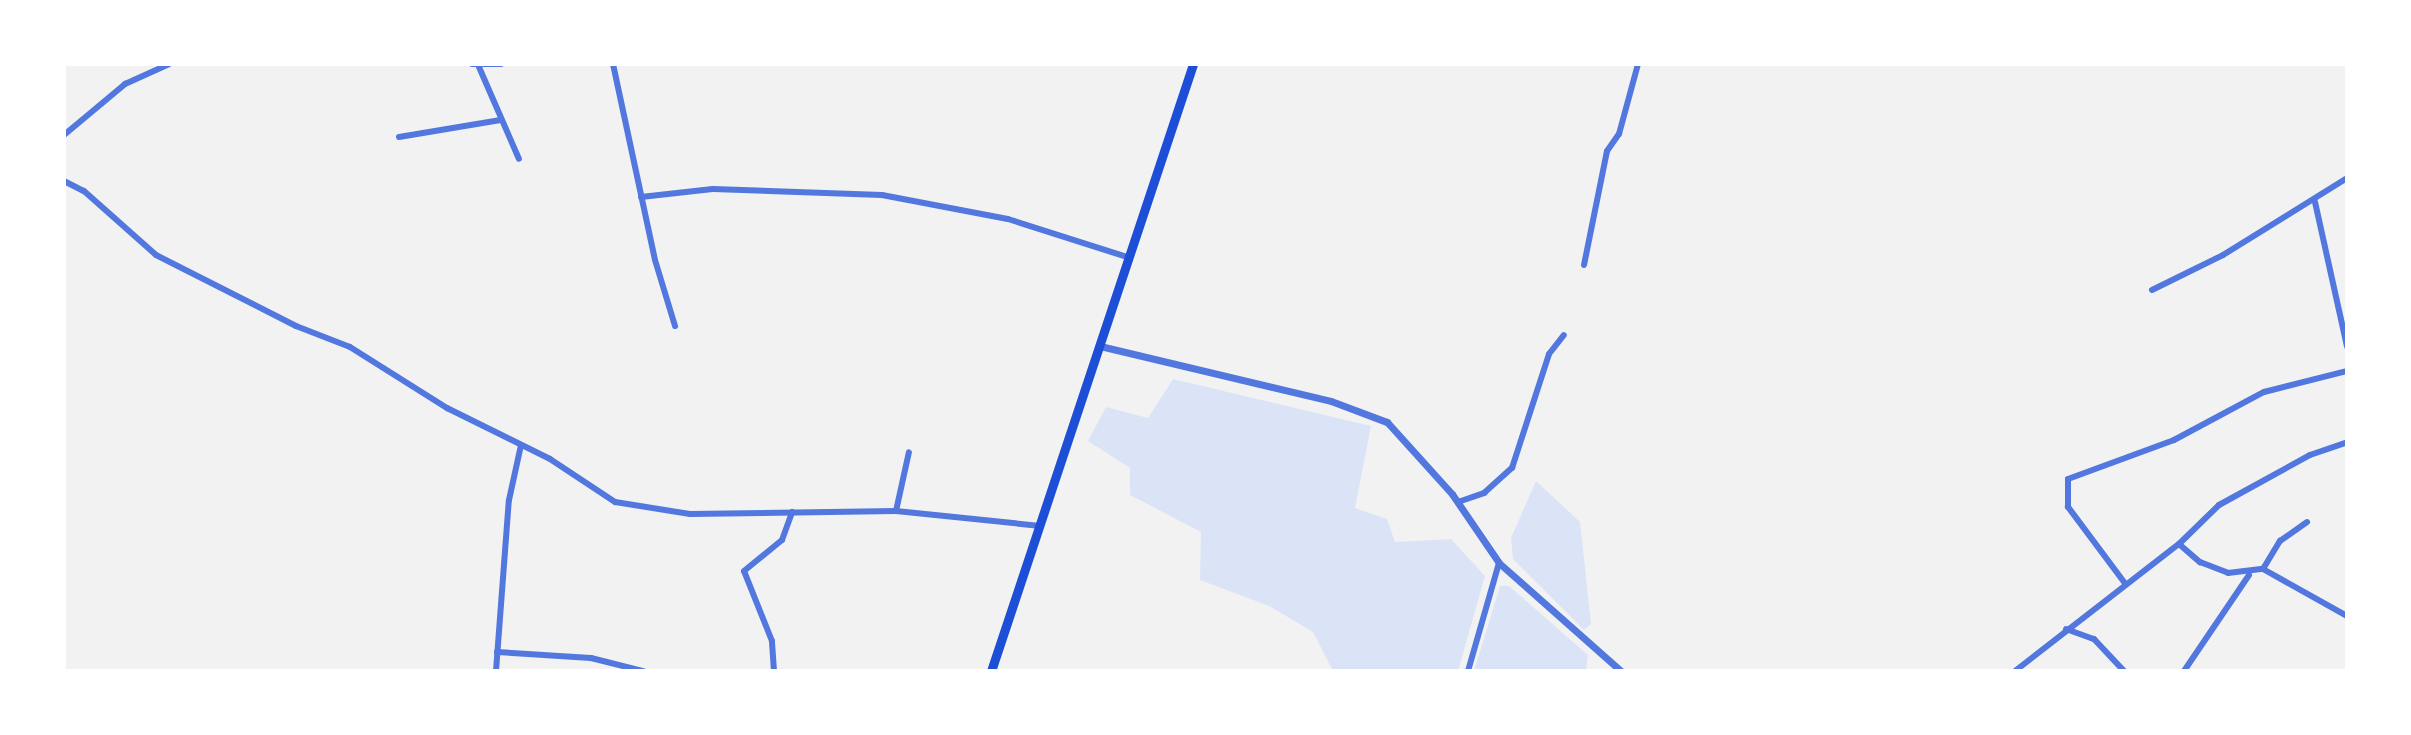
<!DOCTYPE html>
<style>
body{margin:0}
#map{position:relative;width:2411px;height:735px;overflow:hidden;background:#f2f2f2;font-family:Cabin,sans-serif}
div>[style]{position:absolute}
.green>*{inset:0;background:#dbe4f7}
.minor>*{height:6px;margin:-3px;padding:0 3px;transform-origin:3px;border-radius:3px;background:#5277de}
.tertiary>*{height:7px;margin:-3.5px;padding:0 3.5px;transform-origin:3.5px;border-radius:3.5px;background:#5277de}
.trunk>*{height:9px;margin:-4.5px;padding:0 4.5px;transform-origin:4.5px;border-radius:4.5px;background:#1d4ed8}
span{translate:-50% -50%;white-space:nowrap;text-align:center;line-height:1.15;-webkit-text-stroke:8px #fff;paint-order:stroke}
.frame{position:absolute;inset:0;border:66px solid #fff;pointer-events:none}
</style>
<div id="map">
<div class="green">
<i style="clip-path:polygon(1173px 379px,1371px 426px,1355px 508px,1387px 519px,1395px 542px,1451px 539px,1485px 576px,1458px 671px,1333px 671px,1313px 632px,1269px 606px,1200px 580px,1201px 532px,1130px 495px,1130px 468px,1088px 441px,1106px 407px,1148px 418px)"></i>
<i style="clip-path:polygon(1536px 481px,1580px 522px,1591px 624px,1584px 630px,1513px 559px,1511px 538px)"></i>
<i style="clip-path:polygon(1500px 586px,1509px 586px,1588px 655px,1586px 671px,1474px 671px)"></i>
</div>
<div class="minor">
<i style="left:472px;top:64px;width:29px"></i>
<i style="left:613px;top:64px;width:200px;rotate:77.9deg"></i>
<i style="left:655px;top:260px;width:69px;rotate:73.1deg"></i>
<i style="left:479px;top:67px;width:100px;rotate:66.5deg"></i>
<i style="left:64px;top:135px;width:80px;rotate:-39.9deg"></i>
<i style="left:125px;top:84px;width:48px;rotate:-24.4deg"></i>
<i style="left:399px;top:137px;width:103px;rotate:-9.5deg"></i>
<i style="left:64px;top:181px;width:22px;rotate:27deg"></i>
<i style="left:84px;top:191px;width:96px;rotate:41.6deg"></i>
<i style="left:156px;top:255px;width:157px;rotate:26.9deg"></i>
<i style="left:296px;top:326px;width:58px;rotate:21.3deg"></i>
<i style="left:350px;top:347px;width:115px;rotate:32.2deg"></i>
<i style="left:447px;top:408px;width:115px;rotate:26.3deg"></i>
<i style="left:550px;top:459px;width:78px;rotate:33.5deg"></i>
<i style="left:615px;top:502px;width:76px;rotate:9.1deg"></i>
<i style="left:690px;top:514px;width:206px;rotate:-0.8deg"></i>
<i style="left:896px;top:511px;width:145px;rotate:5.9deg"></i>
<i style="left:641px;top:197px;width:72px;rotate:-6.3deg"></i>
<i style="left:713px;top:189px;width:169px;rotate:2deg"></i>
<i style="left:882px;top:195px;width:128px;rotate:10.8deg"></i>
<i style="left:1008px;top:219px;width:128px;rotate:17.7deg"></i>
<i style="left:2315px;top:202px;width:148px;rotate:77.5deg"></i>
<i style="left:1584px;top:265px;width:116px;rotate:-78.6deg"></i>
<i style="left:1607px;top:151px;width:21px;rotate:-55deg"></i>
<i style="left:1619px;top:134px;width:73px;rotate:-74.8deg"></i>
<i style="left:2152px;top:290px;width:79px;rotate:-26.2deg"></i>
<i style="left:2223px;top:255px;width:146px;rotate:-31.8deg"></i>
<i style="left:1458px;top:502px;width:28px;rotate:-19deg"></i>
<i style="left:1484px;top:493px;width:38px;rotate:-42deg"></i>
<i style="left:1512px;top:468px;width:120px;rotate:-72deg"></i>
<i style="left:1549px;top:354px;width:24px;rotate:-52deg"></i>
<i style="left:896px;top:511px;width:60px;rotate:-77.6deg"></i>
<i style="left:2179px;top:544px;width:28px;rotate:41deg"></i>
<i style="left:2200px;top:562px;width:30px;rotate:21deg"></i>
<i style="left:2228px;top:573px;width:35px;rotate:-7deg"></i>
<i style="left:2263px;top:569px;width:96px;rotate:29.2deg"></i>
<i style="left:2263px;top:569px;width:33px;rotate:-59deg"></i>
<i style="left:2280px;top:541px;width:33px;rotate:-35deg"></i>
<i style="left:2124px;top:582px;width:94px;rotate:-126.7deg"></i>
<i style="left:2068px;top:507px;width:28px;rotate:-90deg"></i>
<i style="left:2068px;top:479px;width:113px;rotate:-20.2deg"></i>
<i style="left:2174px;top:440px;width:102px;rotate:-28.1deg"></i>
<i style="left:2264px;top:392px;width:86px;rotate:-14.2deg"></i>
<i style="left:2066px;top:629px;width:30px;rotate:20deg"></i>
<i style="left:2094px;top:639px;width:44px;rotate:46.8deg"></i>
<i style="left:497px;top:652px;width:94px;rotate:3.7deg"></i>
<i style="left:591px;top:658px;width:54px;rotate:14deg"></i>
<i style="left:496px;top:671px;width:171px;rotate:-85.7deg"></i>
<i style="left:509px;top:500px;width:56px;rotate:-77.7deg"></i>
<i style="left:774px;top:671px;width:30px;rotate:-94deg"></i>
<i style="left:772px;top:641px;width:75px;rotate:-111.8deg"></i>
<i style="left:744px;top:571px;width:49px;rotate:-39.2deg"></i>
<i style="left:782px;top:540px;width:30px;rotate:-70deg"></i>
<i style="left:1468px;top:671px;width:112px;rotate:-74deg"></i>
<i style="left:2015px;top:671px;width:207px;rotate:-37.8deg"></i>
<i style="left:2179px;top:544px;width:56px;rotate:-44.3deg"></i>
<i style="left:2219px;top:505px;width:104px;rotate:-28.8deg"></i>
<i style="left:2310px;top:455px;width:39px;rotate:-19deg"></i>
<i style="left:2184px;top:671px;width:116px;rotate:-55.9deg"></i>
</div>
<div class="tertiary">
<i style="left:1100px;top:346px;width:237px;rotate:13.4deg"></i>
<i style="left:1331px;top:401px;width:60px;rotate:20.6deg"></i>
<i style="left:1387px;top:422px;width:97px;rotate:47.9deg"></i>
<i style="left:1452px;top:494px;width:83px;rotate:55.7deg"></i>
<i style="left:1499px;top:563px;width:163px;rotate:41.5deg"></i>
</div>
<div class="trunk">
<i style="left:991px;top:671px;width:640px;rotate:-71.59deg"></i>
</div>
<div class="frame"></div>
</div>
